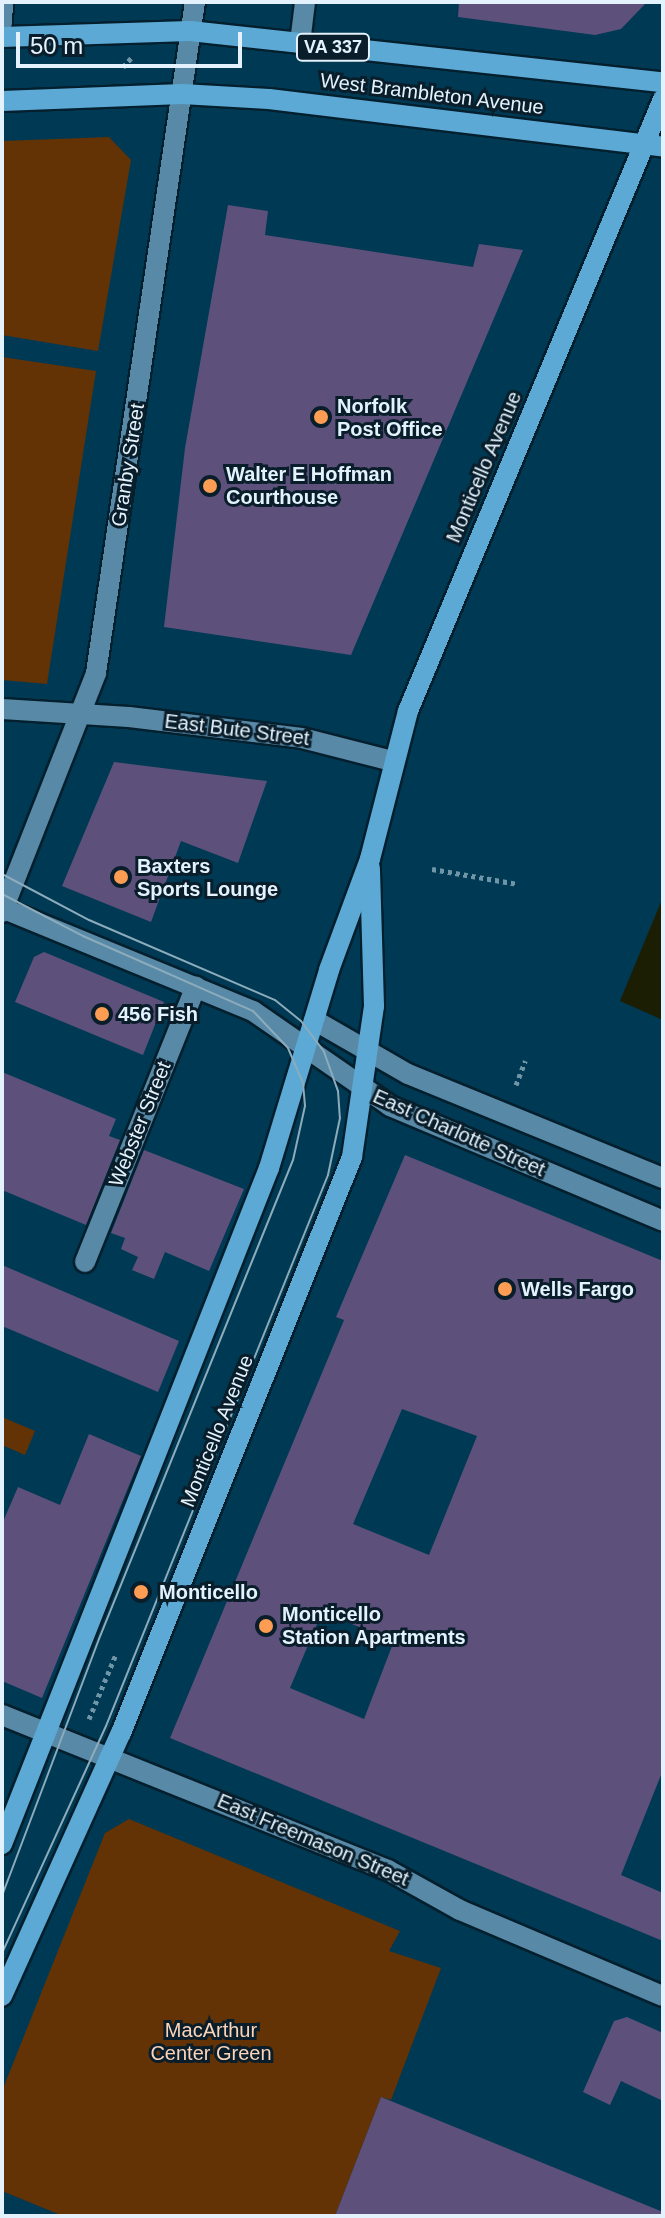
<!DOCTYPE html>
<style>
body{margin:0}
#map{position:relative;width:665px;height:2218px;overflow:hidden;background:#003953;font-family:Arial,sans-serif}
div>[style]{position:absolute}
.green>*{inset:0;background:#633205}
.water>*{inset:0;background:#1b1e03}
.building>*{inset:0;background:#5d517c}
.path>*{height:5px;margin-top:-2.5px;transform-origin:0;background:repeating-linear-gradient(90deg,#7095a7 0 4px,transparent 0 8px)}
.roads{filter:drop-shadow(2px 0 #041f2d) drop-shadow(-2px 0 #041f2d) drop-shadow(0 2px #041f2d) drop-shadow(0 -2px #041f2d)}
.minor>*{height:20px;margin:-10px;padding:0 10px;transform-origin:10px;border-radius:10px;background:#5889a7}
.major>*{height:20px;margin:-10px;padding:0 10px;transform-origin:10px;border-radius:10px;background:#5ca9d5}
.tram>*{height:2px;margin:-1px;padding:0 1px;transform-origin:1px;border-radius:1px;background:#8cacbc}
.dots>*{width:22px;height:22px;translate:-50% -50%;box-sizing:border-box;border:4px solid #091e2a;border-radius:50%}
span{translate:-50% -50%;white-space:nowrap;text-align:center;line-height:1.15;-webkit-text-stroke:6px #091e2a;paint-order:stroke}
.shield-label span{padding:2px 6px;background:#091e2a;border:2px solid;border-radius:6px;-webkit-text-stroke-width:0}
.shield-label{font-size:18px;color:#e3f2fc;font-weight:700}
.street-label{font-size:20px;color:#e3f2fc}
.poi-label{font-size:20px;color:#e3f2fc;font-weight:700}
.left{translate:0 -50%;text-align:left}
.park-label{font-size:20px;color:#fbd4b9}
.frame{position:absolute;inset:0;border:4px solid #e3f2fc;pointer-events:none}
.scale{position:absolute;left:16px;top:32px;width:226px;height:36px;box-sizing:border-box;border:4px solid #e3f2fc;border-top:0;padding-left:10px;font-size:24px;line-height:28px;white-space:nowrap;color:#e3f2fc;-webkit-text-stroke:6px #091e2a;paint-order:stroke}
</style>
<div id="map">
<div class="green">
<i style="clip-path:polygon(109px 137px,131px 160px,98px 351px,2px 335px,2px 141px)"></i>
<i style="clip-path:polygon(2px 357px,96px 371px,47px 684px,2px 680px)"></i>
<i style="clip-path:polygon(2px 1417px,35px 1431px,25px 1455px,2px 1445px)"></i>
<i style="clip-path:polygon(129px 1819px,400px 1931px,389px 1951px,441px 1968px,391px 2100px,381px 2097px,335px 2216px,63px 2216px,2px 2191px,2px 2091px,105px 1833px)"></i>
</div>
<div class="water">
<i style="clip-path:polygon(663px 897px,663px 1020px,620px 1001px)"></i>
</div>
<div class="building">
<i style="clip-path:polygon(459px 2px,647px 2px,621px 29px,595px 35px,458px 17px)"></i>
<i style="clip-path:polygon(228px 205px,268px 211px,265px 235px,473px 267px,479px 244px,523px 250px,351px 655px,164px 627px,185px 448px)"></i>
<i style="clip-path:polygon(114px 762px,267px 781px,238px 863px,181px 841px,151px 922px,62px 886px)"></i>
<i style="clip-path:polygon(44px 952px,164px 1002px,143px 1055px,15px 1002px,34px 957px)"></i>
<i style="clip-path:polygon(2px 1072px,116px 1119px,109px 1136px,120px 1140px,86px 1225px,2px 1190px)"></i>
<i style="clip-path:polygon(144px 1150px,244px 1189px,209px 1271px,165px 1252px,154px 1279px,132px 1270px,138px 1257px,121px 1249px,125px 1238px,111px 1233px)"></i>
<i style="clip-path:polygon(evenodd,405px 1155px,663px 1261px,663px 1770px,621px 1875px,663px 1893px,663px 1941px,170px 1738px,344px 1320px,336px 1317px,405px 1155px,402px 1409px,477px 1436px,429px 1555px,353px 1524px,402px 1409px,405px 1155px,322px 1612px,394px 1641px,364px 1719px,290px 1688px,322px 1612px)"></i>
<i style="clip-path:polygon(2px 1265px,179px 1341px,158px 1392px,2px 1326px)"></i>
<i style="clip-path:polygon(89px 1434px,141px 1456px,42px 1698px,2px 1681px,2px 1524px,18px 1487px,60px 1505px)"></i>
<i style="clip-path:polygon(627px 2017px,663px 2033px,663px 2101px,621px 2081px,610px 2105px,583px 2092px,614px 2021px)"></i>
<i style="clip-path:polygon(381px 2097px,663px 2212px,663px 2216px,335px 2216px)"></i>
</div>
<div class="path">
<i style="left:123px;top:67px;width:13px;rotate:-48deg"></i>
<i style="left:432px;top:869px;width:87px;rotate:9.9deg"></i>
<i style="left:516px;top:1085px;width:26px;rotate:-69deg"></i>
<i style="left:89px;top:1719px;width:70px;rotate:-67.4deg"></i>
</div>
<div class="roads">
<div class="minor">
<i style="left:2px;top:23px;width:21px;rotate:-87deg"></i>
<i style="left:300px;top:43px;width:41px;rotate:-83deg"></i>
<i style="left:2px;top:709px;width:127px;rotate:3.6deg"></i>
<i style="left:129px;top:717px;width:174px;rotate:6.9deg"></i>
<i style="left:302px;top:738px;width:93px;rotate:14.3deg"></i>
<i style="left:2px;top:908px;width:271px;rotate:22.3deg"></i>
<i style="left:253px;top:1011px;width:167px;rotate:34.7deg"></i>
<i style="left:390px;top:1106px;width:296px;rotate:22.8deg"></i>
<i style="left:2px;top:912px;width:257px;rotate:-68.5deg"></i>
<i style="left:96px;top:673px;width:678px;rotate:-81.61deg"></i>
<i style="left:314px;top:1020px;width:108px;rotate:29.9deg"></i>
<i style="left:408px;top:1074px;width:275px;rotate:22.2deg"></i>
<i style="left:85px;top:1262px;width:297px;rotate:-68.1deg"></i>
<i style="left:2px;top:1715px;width:416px;rotate:21.9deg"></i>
<i style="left:388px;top:1870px;width:82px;rotate:29.1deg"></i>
<i style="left:460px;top:1910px;width:220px;rotate:23deg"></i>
</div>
<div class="major">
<i style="left:2px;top:37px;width:188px;rotate:-1.8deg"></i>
<i style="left:190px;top:31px;width:476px;rotate:6.2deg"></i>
<i style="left:2px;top:101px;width:180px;rotate:-2.2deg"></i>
<i style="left:182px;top:94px;width:87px;rotate:3.3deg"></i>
<i style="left:269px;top:99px;width:397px;rotate:6.9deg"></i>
<i style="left:2px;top:1844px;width:727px;rotate:-68.45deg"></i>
<i style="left:269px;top:1168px;width:207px;rotate:-73.1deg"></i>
<i style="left:329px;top:970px;width:118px;rotate:-69.7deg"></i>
<i style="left:370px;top:859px;width:153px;rotate:-75.6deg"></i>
<i style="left:408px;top:711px;width:663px;rotate:-67.38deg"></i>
<i style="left:2px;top:1996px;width:289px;rotate:-65.7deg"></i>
<i style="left:121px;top:1733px;width:621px;rotate:-68.15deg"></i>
<i style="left:352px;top:1157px;width:153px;rotate:-81.7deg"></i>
<i style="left:374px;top:1006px;width:138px;rotate:-91.7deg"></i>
</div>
</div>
<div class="tram">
<i style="left:2px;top:874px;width:98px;rotate:27.9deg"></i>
<i style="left:89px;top:920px;width:202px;rotate:23.3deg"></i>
<i style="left:275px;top:1000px;width:33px;rotate:39deg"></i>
<i style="left:301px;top:1021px;width:39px;rotate:53deg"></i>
<i style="left:324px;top:1052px;width:41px;rotate:70.3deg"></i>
<i style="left:338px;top:1091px;width:27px;rotate:86deg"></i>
<i style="left:340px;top:1118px;width:58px;rotate:101.9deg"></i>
<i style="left:328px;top:1175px;width:594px;rotate:111.94deg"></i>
<i style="left:106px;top:1726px;width:250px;rotate:114.6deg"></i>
<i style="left:2px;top:894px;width:91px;rotate:27.4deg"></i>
<i style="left:83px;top:936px;width:186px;rotate:23.8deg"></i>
<i style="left:253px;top:1011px;width:51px;rotate:46.6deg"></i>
<i style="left:288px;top:1048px;width:38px;rotate:67deg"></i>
<i style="left:303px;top:1083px;width:23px;rotate:85deg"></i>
<i style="left:305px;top:1106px;width:55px;rotate:102.5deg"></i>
<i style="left:293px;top:1160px;width:517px;rotate:112.05deg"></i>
<i style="left:99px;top:1639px;width:275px;rotate:110.7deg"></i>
</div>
<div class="dots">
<i style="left:321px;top:417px;background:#fd9d54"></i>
<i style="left:210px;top:486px;background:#fd9d54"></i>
<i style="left:121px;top:877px;background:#fd9d54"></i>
<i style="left:102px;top:1014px;background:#fd9d54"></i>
<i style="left:505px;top:1289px;background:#fd9d54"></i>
<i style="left:141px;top:1592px;background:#fd9d54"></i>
<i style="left:266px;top:1626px;background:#fd9d54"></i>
</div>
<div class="shield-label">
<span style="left:333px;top:47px">VA 337</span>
</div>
<div class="street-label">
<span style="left:432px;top:94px;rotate:7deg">West Brambleton Avenue</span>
<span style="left:128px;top:465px;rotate:-81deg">Granby Street</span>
<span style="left:484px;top:467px;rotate:-67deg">Monticello Avenue</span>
<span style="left:237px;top:730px;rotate:7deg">East Bute Street</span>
<span style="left:140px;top:1124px;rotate:-68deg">Webster Street</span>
<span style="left:459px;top:1133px;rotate:24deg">East Charlotte Street</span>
<span style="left:217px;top:1431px;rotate:-68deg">Monticello Avenue</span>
<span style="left:313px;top:1840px;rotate:23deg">East Freemason Street</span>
</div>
<div class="poi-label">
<span class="left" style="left:337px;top:418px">Norfolk<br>Post Office</span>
<span class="left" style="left:226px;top:486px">Walter E Hoffman<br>Courthouse</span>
<span class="left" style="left:137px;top:878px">Baxters<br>Sports Lounge</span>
<span class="left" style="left:118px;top:1014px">456 Fish</span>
<span class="left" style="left:521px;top:1289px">Wells Fargo</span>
<span class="left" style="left:159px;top:1592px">Monticello</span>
<span class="left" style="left:282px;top:1626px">Monticello<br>Station Apartments</span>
</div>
<div class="park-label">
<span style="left:211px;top:2042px">MacArthur<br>Center Green</span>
</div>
<div class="frame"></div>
<div class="scale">50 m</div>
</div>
